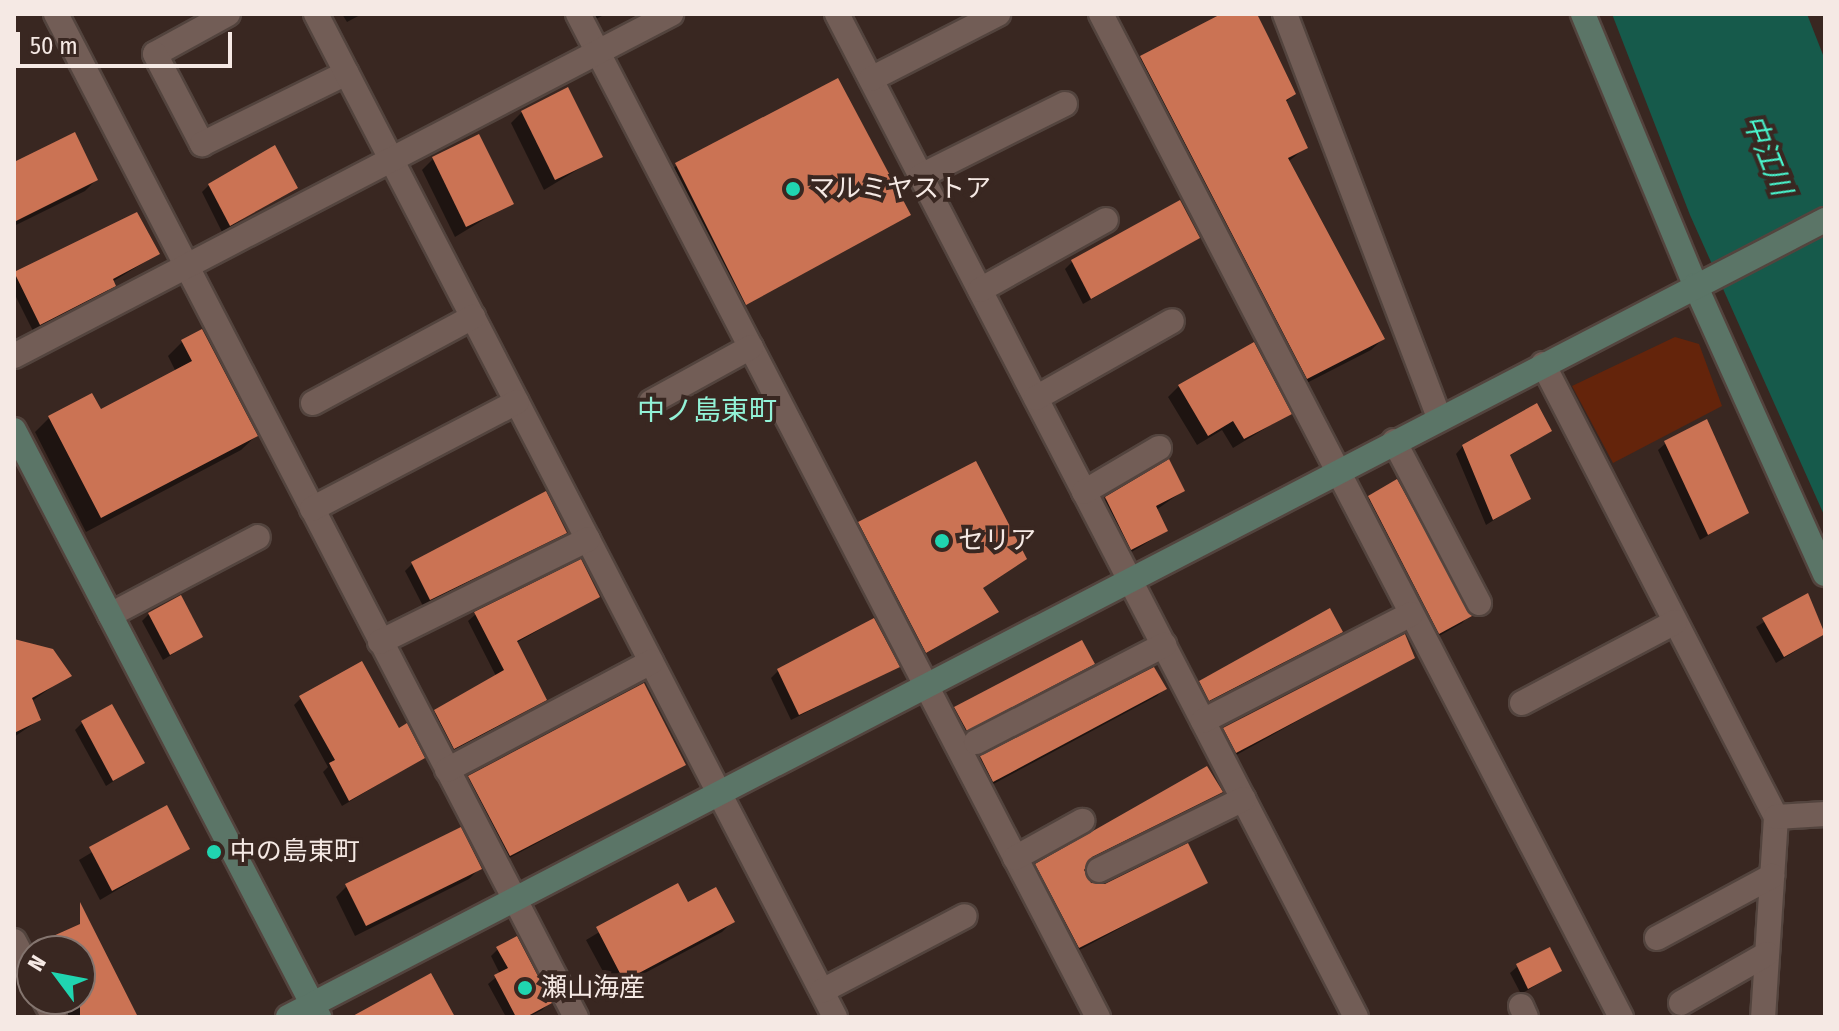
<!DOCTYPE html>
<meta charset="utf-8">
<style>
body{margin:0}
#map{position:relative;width:1839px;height:1031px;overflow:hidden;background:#392721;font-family:"Fira Sans Condensed","Noto Sans JP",sans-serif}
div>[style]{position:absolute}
.green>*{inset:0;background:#64240b}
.water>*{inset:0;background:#165a4b}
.shadow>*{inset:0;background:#0007}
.building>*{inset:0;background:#cb7354}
.roads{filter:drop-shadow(2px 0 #53443e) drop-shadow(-2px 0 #53443e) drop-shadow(0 2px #53443e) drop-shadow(0 -2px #53443e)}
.street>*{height:24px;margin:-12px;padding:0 12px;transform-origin:12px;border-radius:12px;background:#725d56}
.secondary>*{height:24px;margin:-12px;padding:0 12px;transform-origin:12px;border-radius:12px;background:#5b7567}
.dots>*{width:22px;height:22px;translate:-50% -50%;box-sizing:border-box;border:4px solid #392721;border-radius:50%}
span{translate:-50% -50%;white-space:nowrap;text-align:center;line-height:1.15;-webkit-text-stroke:8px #392721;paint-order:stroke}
.poi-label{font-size:26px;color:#f5e9e4}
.left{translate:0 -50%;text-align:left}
.water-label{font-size:28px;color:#49f6ce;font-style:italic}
.neighbourhood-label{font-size:28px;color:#92f2d7}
.frame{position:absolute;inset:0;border:16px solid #f5e9e4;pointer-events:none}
.north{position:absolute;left:16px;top:935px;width:80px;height:80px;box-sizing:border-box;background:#392721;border:2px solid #84756f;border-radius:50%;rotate:302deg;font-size:22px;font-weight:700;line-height:32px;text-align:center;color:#f5e9e4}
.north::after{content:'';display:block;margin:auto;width:28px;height:36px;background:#20d5b0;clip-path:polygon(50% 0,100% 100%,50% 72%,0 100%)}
.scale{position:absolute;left:16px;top:32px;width:216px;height:36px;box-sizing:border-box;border:4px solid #f5e9e4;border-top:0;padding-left:10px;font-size:24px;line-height:28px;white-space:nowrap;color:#f5e9e4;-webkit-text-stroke:6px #392721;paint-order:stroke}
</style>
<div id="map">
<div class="green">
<i style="clip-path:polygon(1675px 337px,1699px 344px,1722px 406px,1613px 463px,1572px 386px)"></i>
</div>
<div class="water">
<i style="clip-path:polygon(1612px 14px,1807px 14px,1825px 60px,1825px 517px,1690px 215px)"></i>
</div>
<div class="shadow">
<i style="clip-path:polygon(342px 14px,362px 14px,347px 22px)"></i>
<i style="clip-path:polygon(593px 14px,606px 14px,596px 19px)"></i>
<i style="clip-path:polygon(1226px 14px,1255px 14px,1294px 94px,1285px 103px,1306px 147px,1288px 162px,1383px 339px,1371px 350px,1295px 389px,1130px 69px,1141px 58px)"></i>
<i style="clip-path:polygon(522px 112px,600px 156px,544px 190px,511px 123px)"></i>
<i style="clip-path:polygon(433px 159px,511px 203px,455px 237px,422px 170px)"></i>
<i style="clip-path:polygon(14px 164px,96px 180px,85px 191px,14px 226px)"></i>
<i style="clip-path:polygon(677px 165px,909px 215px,742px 306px,674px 168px)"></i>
<i style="clip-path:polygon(209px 185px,295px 187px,222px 232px,202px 192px)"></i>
<i style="clip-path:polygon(1198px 238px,1083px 304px,1065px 269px,1072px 262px)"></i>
<i style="clip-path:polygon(158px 254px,112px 282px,107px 293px,33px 331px,14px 293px,16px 274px)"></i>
<i style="clip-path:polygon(182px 342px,256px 436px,241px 450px,86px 532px,35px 432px,49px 418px,100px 412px,176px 372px,168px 356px)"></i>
<i style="clip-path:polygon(1179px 386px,1289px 414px,1233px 448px,1222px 430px,1197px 445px,1168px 397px)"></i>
<i style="clip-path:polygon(1550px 430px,1508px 457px,1529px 498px,1486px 525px,1456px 454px,1463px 446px)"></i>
<i style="clip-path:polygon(1666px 443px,1747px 513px,1700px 540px,1658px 450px)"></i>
<i style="clip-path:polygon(1183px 491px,1156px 510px,1166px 531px,1120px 559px,1095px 510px,1107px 498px)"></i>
<i style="clip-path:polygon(1369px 498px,1469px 616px,1462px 623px,1432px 640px,1362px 505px)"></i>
<i style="clip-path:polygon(860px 524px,980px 588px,996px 612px,923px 655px,857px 527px)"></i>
<i style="clip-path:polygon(564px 531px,423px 606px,405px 571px,412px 564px)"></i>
<i style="clip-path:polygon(1807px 595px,1825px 633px,1776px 663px,1756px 627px)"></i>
<i style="clip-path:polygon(597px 597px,516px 643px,545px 700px,447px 755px,428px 718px,496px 676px,468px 621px,476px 614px)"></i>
<i style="clip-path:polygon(149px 614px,201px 637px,163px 660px,142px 621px)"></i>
<i style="clip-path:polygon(1341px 632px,1202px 707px,1193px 690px,1200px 683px)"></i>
<i style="clip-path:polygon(14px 643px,69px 675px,32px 701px,39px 720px,14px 737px)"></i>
<i style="clip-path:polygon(1413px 657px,1229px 759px,1217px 736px,1224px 729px)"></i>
<i style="clip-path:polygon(1092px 663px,959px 737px,948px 715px,955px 708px)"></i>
<i style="clip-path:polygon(897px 667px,791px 720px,771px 678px,778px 671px)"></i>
<i style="clip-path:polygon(1154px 670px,1164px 689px,1157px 696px,986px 788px,974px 765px,981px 758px)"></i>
<i style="clip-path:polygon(301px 698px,398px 730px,423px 758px,342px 806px,323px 772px,328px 767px,294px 705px)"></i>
<i style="clip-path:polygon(82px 723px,142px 763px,106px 786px,75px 730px)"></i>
<i style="clip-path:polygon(683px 765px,502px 862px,462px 785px,469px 778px)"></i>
<i style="clip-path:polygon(1220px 792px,1086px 861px,1082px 868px,1089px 884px,1206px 882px,1072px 954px,1030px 873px)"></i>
<i style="clip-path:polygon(166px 808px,188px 848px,100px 900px,79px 860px)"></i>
<i style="clip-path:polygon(480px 868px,469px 879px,355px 936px,336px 897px,347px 886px)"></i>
<i style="clip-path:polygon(677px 886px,687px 905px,733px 921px,722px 932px,613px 990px,586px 940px)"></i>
<i style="clip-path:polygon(88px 923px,136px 1017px,67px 1017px,57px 999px,80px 999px,80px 951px,32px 950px)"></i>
<i style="clip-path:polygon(498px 949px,549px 1003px,542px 1010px,529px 1017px,506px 1017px,488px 984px,500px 974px,491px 956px)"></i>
<i style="clip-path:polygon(1518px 966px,1560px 971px,1521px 994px,1510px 973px)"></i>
</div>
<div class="building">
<i style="clip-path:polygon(1221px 14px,1257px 14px,1269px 38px,1296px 94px,1286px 100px,1308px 148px,1288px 158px,1385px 339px,1307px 379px,1140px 56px)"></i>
<i style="clip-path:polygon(838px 78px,911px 215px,746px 305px,675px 163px)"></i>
<i style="clip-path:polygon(568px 87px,603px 157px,555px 180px,521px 111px)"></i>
<i style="clip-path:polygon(75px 132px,98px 180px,14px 222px,14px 162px)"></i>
<i style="clip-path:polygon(479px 134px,514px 204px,466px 227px,432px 157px)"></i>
<i style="clip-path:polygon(275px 145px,298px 188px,230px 226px,208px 184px)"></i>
<i style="clip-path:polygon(1180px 200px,1200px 238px,1091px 299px,1071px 260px)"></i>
<i style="clip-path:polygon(137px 212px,160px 254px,113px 279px,116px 286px,40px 325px,14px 272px)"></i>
<i style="clip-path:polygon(202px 329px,258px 436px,101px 518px,48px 416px,92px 393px,101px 409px,192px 361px,181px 340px)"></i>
<i style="clip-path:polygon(1254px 342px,1292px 414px,1244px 439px,1233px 421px,1208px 436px,1178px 385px)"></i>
<i style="clip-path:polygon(1537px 403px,1552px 431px,1510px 455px,1531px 499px,1493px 520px,1462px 445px)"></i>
<i style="clip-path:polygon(1707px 419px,1749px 513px,1708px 535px,1664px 441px)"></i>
<i style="clip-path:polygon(1169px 459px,1185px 491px,1156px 506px,1168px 531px,1131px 550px,1105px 497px)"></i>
<i style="clip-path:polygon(976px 461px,1027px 559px,983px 588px,999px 612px,926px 653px,858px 522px)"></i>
<i style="clip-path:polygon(1397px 479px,1472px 616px,1439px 634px,1368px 496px)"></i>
<i style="clip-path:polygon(546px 491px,567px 533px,430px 600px,411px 562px)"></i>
<i style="clip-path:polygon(581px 559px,600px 597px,517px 641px,547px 700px,454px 749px,434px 710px,504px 670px,474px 612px)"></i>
<i style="clip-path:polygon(1808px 593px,1825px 634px,1784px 657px,1762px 618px)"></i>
<i style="clip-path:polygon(181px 595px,203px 637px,170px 655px,148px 613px)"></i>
<i style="clip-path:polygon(1330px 608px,1343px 632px,1209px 701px,1199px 681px)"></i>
<i style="clip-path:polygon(874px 618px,900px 667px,799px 715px,777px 669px)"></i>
<i style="clip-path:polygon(1405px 634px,1415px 658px,1236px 753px,1223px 728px)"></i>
<i style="clip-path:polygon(14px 639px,53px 649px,72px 676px,32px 698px,41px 720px,14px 733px)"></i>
<i style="clip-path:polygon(1082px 640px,1095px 664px,967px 731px,954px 707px)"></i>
<i style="clip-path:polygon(362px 661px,399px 728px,407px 723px,425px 758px,349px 801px,329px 763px,335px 760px,299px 696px)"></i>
<i style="clip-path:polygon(1154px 667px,1167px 689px,993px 782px,980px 756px)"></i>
<i style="clip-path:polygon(644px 683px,686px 765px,510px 856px,468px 776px)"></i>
<i style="clip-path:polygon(112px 704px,145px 763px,113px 781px,81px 721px)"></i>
<i style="clip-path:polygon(1207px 766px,1223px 792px,1092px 857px,1084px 870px,1091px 883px,1105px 884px,1188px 843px,1208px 883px,1079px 948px,1035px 864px)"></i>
<i style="clip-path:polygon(167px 805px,190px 849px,112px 891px,89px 847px)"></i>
<i style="clip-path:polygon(461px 827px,482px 869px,366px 926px,345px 884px)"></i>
<i style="clip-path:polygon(678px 883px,688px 902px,716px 887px,735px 922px,624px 981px,596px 927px)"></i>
<i style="clip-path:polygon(80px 902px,89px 920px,138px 1017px,80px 1017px,80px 951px,36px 951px,33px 945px,80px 924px)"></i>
<i style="clip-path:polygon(517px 936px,552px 1003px,526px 1017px,516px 1017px,494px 975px,508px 968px,496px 947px)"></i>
<i style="clip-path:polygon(1550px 947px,1562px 971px,1528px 989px,1516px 964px)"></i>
<i style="clip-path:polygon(431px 973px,455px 1017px,351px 1017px)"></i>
</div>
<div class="roads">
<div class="street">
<i style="left:56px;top:14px;width:1130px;rotate:62.6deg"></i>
<i style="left:228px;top:14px;width:83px;rotate:151.3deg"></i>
<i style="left:155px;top:54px;width:102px;rotate:62.4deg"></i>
<i style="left:202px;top:144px;width:161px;rotate:-26.2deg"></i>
<i style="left:316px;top:14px;width:1129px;rotate:62.64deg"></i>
<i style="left:578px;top:14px;width:1130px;rotate:62.6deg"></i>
<i style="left:837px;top:14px;width:1129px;rotate:62.64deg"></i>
<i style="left:1101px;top:14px;width:1130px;rotate:62.6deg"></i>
<i style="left:1285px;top:14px;width:431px;rotate:69.1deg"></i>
<i style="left:871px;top:79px;width:143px;rotate:-27.1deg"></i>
<i style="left:921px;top:176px;width:161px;rotate:-26.6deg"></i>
<i style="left:980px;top:290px;width:144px;rotate:-29.1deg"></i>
<i style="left:14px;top:356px;width:741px;rotate:-27.5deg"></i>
<i style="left:1543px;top:364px;width:509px;rotate:62.78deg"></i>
<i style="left:1776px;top:817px;width:200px;rotate:93.7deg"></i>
<i style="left:1036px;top:398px;width:156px;rotate:-29.5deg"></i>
<i style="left:651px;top:402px;width:114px;rotate:-28.8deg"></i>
<i style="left:313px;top:403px;width:182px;rotate:-28.3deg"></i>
<i style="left:1394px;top:441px;width:183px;rotate:62.3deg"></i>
<i style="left:1084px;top:492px;width:87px;rotate:-30.4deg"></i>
<i style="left:312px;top:509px;width:231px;rotate:-27.6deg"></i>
<i style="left:110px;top:615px;width:167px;rotate:-27.8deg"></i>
<i style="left:380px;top:642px;width:232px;rotate:-26.3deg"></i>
<i style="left:1522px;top:703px;width:173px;rotate:-27.9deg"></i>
<i style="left:1203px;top:721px;width:234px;rotate:-27.2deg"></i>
<i style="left:976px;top:742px;width:212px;rotate:-27.3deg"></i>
<i style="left:447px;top:770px;width:231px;rotate:-27.9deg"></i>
<i style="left:1776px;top:817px;width:49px;rotate:-3.5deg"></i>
<i style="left:1015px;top:858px;width:77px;rotate:-28.9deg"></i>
<i style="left:1099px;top:870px;width:161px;rotate:-26.2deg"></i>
<i style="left:1657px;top:938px;width:131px;rotate:-28.3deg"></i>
<i style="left:14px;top:941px;width:38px;rotate:62deg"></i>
<i style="left:822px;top:991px;width:161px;rotate:-27.7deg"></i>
<i style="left:44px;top:999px;width:21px;rotate:61deg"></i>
<i style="left:1681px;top:1003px;width:99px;rotate:-29.7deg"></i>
<i style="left:1521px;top:1006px;width:12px;rotate:66deg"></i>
</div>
<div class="secondary">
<i style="left:1583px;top:14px;width:293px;rotate:67.5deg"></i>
<i style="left:1695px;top:285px;width:317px;rotate:65.8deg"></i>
<i style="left:14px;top:430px;width:662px;rotate:62.54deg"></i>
<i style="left:288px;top:1017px;width:1731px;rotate:-27.41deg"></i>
</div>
</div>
<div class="dots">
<i style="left:793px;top:189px;background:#20d5b0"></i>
<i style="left:942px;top:541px;background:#20d5b0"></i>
<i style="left:214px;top:852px;background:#20d5b0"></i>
<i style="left:525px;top:988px;background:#20d5b0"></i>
</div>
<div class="poi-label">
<span class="left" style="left:809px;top:189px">マルミヤストア</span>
<span class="left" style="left:958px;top:541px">セリア</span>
<span class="left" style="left:230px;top:852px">中の島東町</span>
<span class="left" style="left:541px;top:988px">瀬山海産</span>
</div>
<div class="water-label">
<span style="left:1767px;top:155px;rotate:68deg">中江川</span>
</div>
<div class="neighbourhood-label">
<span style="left:707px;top:411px">中ノ島東町</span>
</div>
<div class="frame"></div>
<div class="north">N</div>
<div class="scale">50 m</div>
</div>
